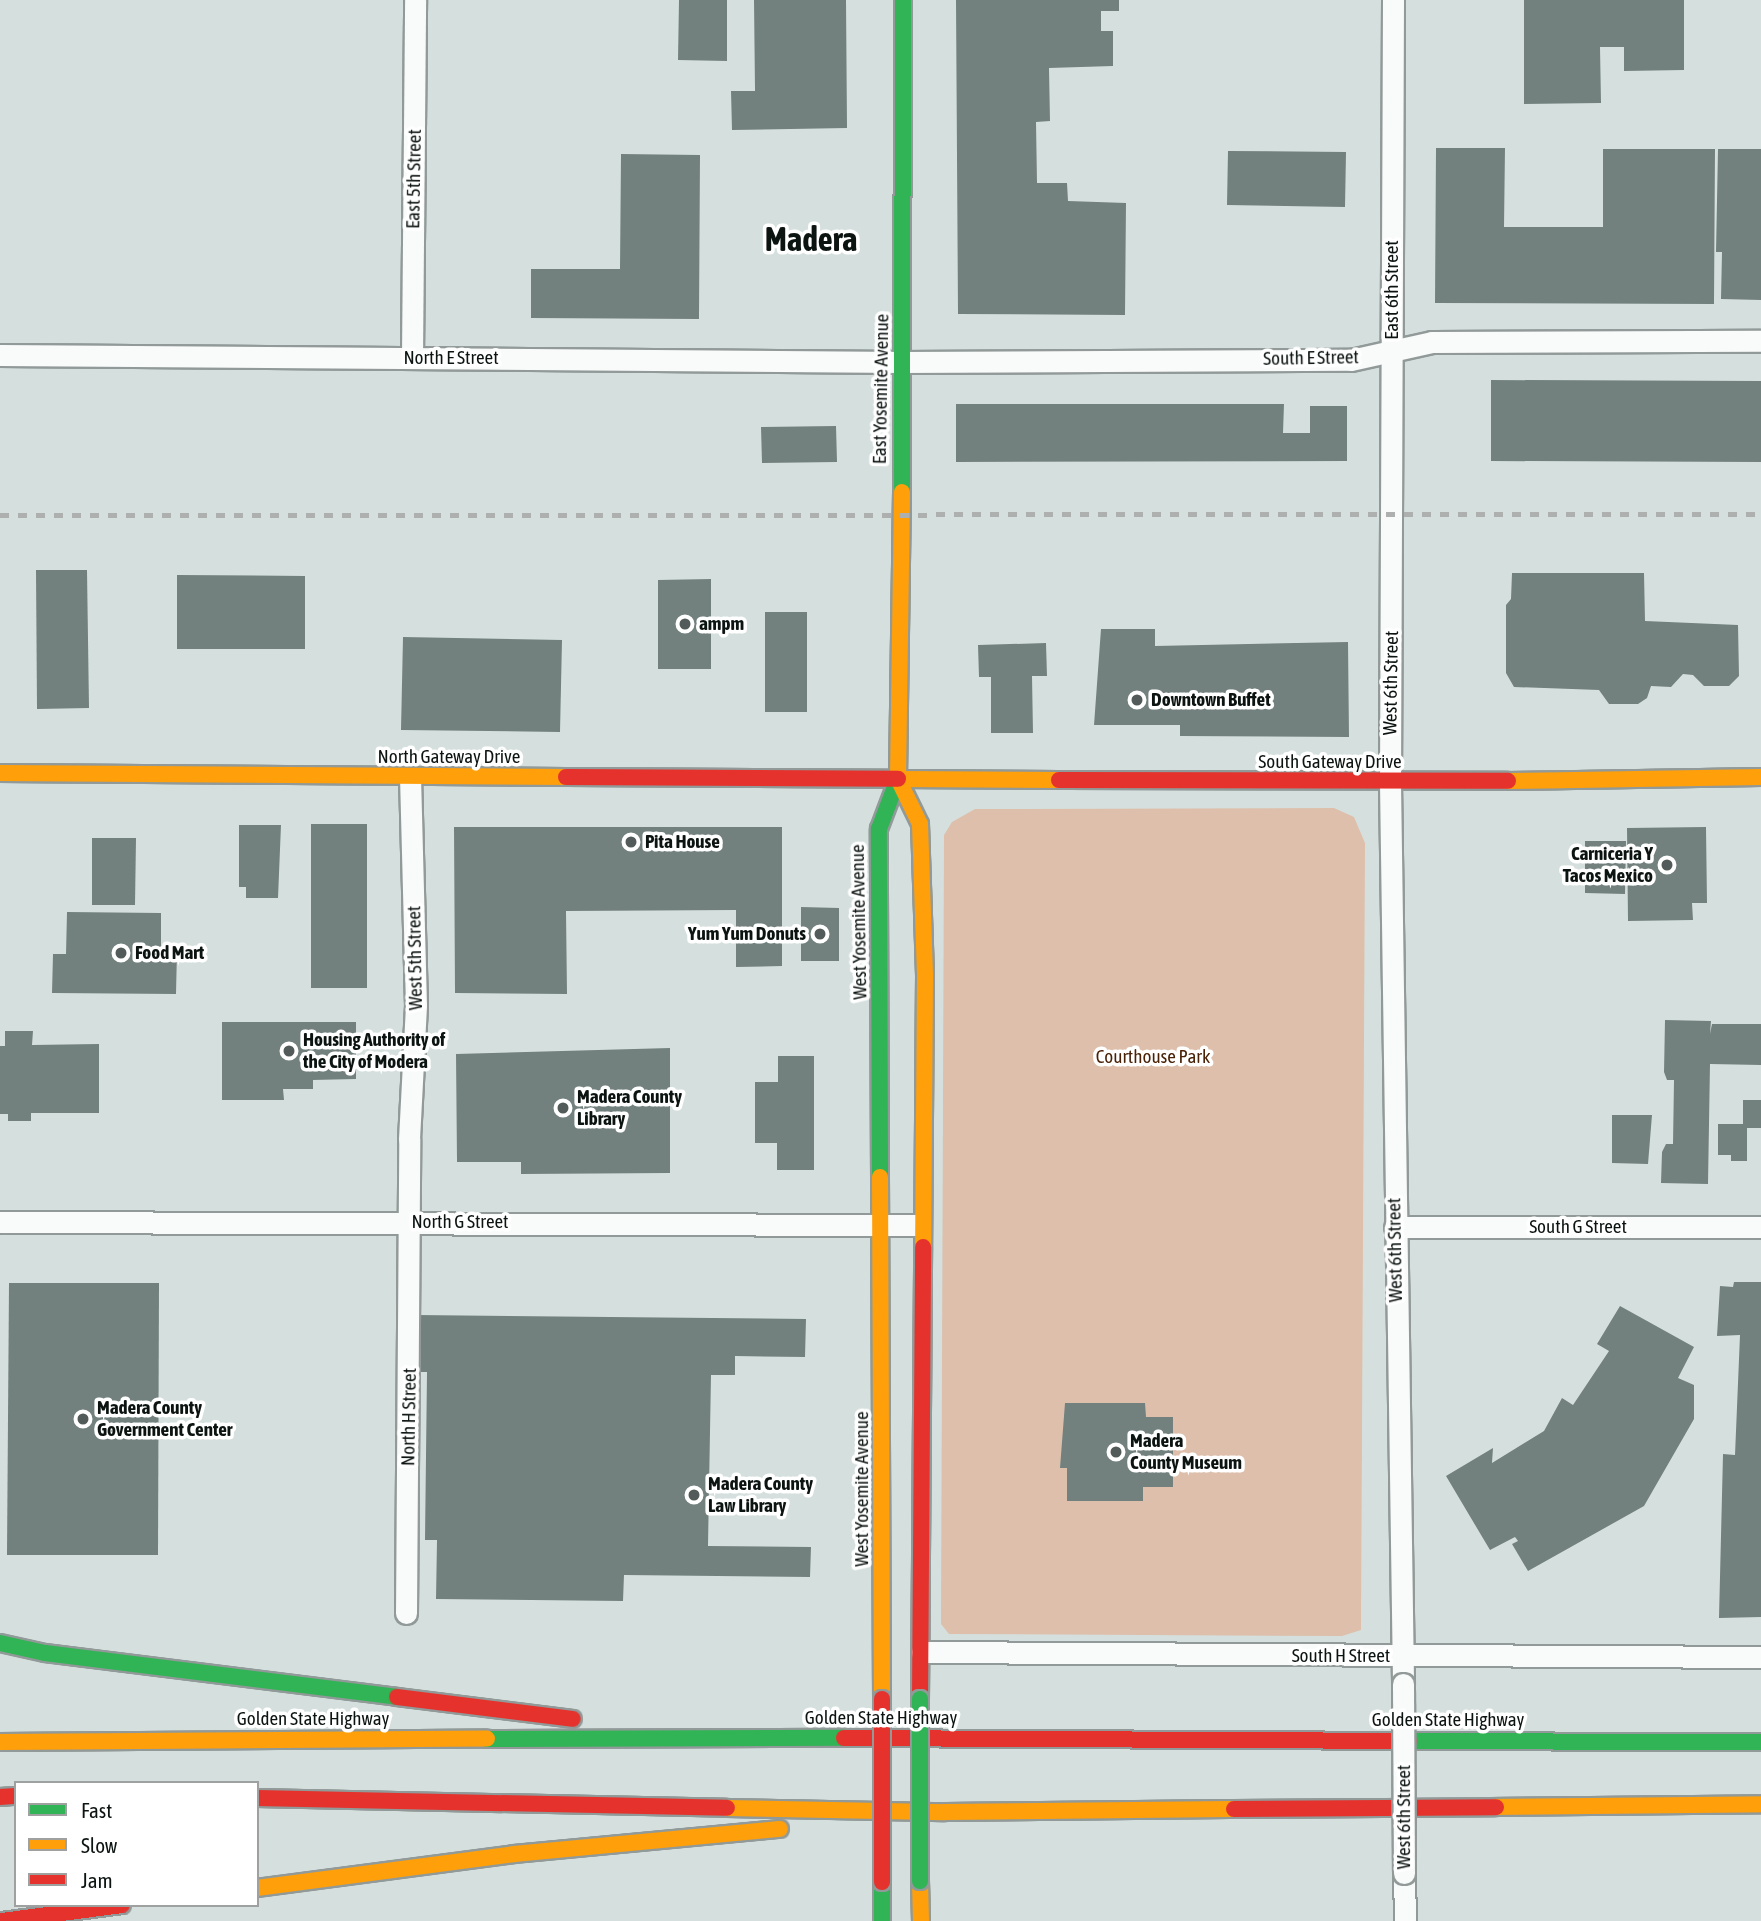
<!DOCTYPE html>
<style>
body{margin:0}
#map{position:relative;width:1761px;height:1921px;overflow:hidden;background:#d5e0de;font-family:"Asap Condensed",sans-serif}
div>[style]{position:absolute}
.green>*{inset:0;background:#ddbfab}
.building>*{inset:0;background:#72807e}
.roads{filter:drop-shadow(2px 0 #919a98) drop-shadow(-2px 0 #919a98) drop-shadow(0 2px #919a98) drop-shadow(0 -2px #919a98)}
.street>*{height:21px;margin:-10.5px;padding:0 10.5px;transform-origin:10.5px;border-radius:10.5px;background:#f9fafa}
.fast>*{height:16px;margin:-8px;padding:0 8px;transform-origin:8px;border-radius:8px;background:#30b455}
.slow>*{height:16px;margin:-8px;padding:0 8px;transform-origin:8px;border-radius:8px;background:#ff9f0a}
.jam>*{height:16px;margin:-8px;padding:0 8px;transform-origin:8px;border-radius:8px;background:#e5322d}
.rail>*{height:5px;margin-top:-2.5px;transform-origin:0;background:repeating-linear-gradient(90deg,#aeb0b0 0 9px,transparent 0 18px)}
.bridges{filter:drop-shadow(2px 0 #919a98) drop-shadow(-2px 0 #919a98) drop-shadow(0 2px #919a98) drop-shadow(0 -2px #919a98)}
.street-bridge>*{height:21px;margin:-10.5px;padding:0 10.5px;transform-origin:10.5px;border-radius:10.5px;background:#f9fafa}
.fast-bridge>*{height:16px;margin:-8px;padding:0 8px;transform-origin:8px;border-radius:8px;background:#30b455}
.jam-bridge>*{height:16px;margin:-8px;padding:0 8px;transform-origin:8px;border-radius:8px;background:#e5322d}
.dots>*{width:19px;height:19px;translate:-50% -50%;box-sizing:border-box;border:4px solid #fff;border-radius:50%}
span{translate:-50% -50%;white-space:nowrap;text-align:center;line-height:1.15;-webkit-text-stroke:7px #fff;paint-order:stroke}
.street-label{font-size:19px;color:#0c1412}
.poi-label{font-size:19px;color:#0c1412;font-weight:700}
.left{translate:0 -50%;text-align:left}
.right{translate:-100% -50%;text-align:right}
.park-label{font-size:19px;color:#492106}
.town-label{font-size:33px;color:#0c1412;font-weight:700}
.legend{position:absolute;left:14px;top:1781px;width:245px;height:126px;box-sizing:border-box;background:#fff;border:2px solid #9ea1a0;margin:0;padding:9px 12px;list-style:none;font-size:21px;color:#0c1412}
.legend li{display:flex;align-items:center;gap:14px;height:35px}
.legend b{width:35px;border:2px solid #9ea1a0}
</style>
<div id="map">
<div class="green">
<i style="clip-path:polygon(1334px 808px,1354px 817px,1365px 843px,1361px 1630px,1342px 1636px,949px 1634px,941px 1624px,944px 835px,952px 822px,975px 809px)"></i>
</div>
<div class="building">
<i style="clip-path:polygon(679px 0,727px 0,727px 61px,678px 60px)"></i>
<i style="clip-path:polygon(754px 0,846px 0,847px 128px,732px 130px,731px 91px,755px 91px)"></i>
<i style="clip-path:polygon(956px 0,1119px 0,1119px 11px,1101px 11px,1101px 31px,1113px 31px,1113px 66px,1049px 68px,1050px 121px,1036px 122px,1037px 183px,1067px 183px,1068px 201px,1126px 203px,1125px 315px,958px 314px)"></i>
<i style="clip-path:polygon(1524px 0,1684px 0,1684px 70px,1624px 71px,1624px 47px,1600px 47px,1601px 103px,1524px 104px)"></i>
<i style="clip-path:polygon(1436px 148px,1505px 148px,1504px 227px,1603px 227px,1603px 149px,1715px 149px,1714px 304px,1435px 303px)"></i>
<i style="clip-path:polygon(1718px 149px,1761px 149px,1761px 300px,1721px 299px,1722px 252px,1716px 252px)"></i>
<i style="clip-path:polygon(1228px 151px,1346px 152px,1345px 207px,1227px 205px)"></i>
<i style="clip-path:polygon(621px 154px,700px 155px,699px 319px,531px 318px,531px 269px,620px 269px)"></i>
<i style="clip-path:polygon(1491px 380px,1761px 381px,1761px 462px,1491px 461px)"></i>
<i style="clip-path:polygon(956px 404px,1284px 404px,1283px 433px,1310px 433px,1310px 406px,1347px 406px,1347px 461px,956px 462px)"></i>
<i style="clip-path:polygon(836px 426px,837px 462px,762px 463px,761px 427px)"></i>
<i style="clip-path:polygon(36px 570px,87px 570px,89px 708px,37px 709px)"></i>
<i style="clip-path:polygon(1512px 573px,1644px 573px,1645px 621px,1738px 625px,1739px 676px,1729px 686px,1704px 686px,1693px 675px,1683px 674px,1671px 687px,1651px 686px,1647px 698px,1638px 704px,1609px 704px,1599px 690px,1514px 687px,1506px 673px,1506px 605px,1511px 599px)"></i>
<i style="clip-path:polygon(177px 575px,305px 576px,305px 649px,177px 649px)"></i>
<i style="clip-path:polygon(711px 579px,711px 669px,658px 669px,658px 580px)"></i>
<i style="clip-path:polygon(765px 612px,807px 612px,807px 712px,765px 712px)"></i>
<i style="clip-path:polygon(1101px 629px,1155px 629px,1155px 646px,1348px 642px,1349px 737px,1180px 736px,1180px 725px,1094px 725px)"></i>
<i style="clip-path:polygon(403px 637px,562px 640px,560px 732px,401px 730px)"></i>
<i style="clip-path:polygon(1046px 643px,1047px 676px,1032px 676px,1033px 733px,991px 733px,991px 677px,979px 677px,978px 645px)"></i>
<i style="clip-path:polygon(311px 824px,367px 824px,367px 988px,311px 988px)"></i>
<i style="clip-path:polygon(239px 825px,281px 825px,278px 898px,246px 898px,246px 887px,239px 887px)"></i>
<i style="clip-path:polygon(454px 827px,782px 827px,782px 966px,736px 967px,736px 910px,566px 911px,567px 994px,455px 993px)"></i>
<i style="clip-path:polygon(1706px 827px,1707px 903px,1692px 903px,1693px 920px,1628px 921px,1627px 828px)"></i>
<i style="clip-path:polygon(92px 838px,136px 838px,135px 905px,92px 905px)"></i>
<i style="clip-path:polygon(1585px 841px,1626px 841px,1625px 894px,1585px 893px)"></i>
<i style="clip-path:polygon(801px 907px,839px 908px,839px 961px,801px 961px)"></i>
<i style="clip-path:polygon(67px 912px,161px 913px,161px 951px,177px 951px,176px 994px,52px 993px,53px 954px,66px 954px)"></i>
<i style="clip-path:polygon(1665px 1020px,1711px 1021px,1710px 1034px,1712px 1024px,1761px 1024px,1761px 1065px,1710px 1064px,1708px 1184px,1661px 1183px,1662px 1152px,1666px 1144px,1673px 1144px,1674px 1080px,1667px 1080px,1664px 1072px)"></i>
<i style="clip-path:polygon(222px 1022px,356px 1022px,356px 1079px,313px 1080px,313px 1089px,283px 1089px,284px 1100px,222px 1100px)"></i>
<i style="clip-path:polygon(5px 1031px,33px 1031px,32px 1045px,99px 1044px,99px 1113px,31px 1113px,31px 1121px,8px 1121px,8px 1114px,0 1114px,0 1046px,5px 1046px)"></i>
<i style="clip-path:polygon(670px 1048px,670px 1173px,521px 1174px,521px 1162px,457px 1162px,456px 1054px)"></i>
<i style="clip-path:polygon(778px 1056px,814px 1056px,814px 1170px,777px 1170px,777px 1143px,755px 1143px,755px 1082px,778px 1082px)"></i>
<i style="clip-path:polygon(1743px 1100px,1761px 1100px,1761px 1128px,1747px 1128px,1747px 1161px,1731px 1161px,1731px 1155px,1718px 1155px,1718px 1124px,1743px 1124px)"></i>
<i style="clip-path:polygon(1612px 1115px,1652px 1115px,1648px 1164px,1612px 1163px)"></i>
<i style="clip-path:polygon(1734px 1282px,1761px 1282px,1761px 1617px,1719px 1618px,1723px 1454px,1735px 1455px,1740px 1335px,1717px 1336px,1720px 1286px,1733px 1287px)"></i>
<i style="clip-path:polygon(9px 1283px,159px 1283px,158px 1555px,7px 1555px)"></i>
<i style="clip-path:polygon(1620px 1306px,1694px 1347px,1678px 1378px,1694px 1385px,1694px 1419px,1644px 1506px,1528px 1571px,1512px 1544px,1518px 1541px,1515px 1537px,1490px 1550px,1446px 1476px,1493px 1448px,1492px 1463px,1544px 1431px,1562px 1398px,1573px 1405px,1609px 1351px,1597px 1344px)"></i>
<i style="clip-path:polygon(416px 1315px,806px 1319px,805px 1357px,735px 1356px,735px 1375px,711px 1375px,708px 1546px,811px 1547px,810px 1577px,624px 1575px,623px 1601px,436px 1599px,437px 1540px,425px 1540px,427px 1372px,416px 1372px)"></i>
<i style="clip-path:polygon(1065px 1403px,1145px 1403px,1146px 1417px,1173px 1417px,1173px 1487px,1143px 1487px,1143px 1501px,1067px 1501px,1067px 1468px,1060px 1468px)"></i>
</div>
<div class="roads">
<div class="street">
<i style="left:1393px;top:0;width:783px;rotate:90.22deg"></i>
<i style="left:1390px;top:783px;width:901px;rotate:89.17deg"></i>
<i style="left:0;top:355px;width:902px;rotate:0.44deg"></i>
<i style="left:902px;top:362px;width:449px;rotate:-0.3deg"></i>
<i style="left:1351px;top:360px;width:83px;rotate:-12.5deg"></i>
<i style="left:1432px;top:342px;width:329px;rotate:-0.2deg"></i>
<i style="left:412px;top:358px;width:358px;rotate:-89.5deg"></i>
<i style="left:0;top:1222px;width:920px;rotate:0.19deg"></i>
<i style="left:1395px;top:1227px;width:366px"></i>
<i style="left:406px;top:1613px;width:474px;rotate:-89.6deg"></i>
<i style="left:409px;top:1139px;width:134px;rotate:-87deg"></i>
<i style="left:416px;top:1005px;width:226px;rotate:-91.5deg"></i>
<i style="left:922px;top:1652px;width:839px;rotate:0.34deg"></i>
<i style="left:1404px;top:1873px;width:48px;rotate:88.8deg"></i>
</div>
<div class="fast">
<i style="left:902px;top:492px;width:492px;rotate:-89.9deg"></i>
<i style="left:880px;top:1177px;width:348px;rotate:-90.2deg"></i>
<i style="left:879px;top:829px;width:53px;rotate:-69.2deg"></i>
<i style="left:0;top:1643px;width:46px;rotate:12.5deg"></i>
<i style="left:45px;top:1653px;width:355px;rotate:7.1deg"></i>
<i style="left:487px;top:1739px;width:357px;rotate:-0.2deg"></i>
<i style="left:1409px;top:1741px;width:352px;rotate:0.2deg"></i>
<i style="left:882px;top:1882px;width:39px;rotate:90deg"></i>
</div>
<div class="slow">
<i style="left:902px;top:492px;width:287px;rotate:90.8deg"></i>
<i style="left:898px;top:779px;width:161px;rotate:0.4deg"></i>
<i style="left:0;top:773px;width:566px;rotate:0.4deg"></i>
<i style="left:898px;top:779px;width:50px;rotate:63.9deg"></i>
<i style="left:920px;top:824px;width:152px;rotate:88.1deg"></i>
<i style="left:925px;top:976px;width:271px;rotate:90.4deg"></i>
<i style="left:1508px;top:781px;width:253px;rotate:-0.9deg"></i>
<i style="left:880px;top:1177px;width:522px;rotate:89.78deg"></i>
<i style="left:0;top:1742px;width:487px;rotate:-0.4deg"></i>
<i style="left:1496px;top:1807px;width:265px;rotate:-0.6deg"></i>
<i style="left:727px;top:1808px;width:218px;rotate:1.1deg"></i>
<i style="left:945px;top:1812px;width:289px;rotate:-0.6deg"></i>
<i style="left:920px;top:1881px;width:40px;rotate:88.6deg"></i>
<i style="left:257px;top:1888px;width:259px;rotate:-7.5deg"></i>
<i style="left:514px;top:1854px;width:267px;rotate:-5.4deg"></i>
</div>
<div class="jam">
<i style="left:566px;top:777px;width:332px;rotate:0.3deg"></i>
<i style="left:1059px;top:780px;width:449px;rotate:0.1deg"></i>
<i style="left:397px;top:1697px;width:177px;rotate:7.1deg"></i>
<i style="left:920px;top:1699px;width:452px;rotate:-89.6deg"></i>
<i style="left:844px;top:1738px;width:565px;rotate:0.3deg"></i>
<i style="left:0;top:1797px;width:16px;rotate:-4deg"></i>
<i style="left:257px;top:1798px;width:470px;rotate:1.2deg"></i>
<i style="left:1234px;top:1809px;width:262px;rotate:-0.4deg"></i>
<i style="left:2px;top:1921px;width:121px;rotate:-7.6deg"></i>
</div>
</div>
<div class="rail">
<i style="left:0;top:515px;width:1761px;rotate:-0.03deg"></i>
</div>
<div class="bridges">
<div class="street-bridge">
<i style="left:1403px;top:1684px;width:189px;rotate:89.7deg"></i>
</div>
<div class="fast-bridge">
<i style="left:920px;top:1699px;width:182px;rotate:90deg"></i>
</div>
<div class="jam-bridge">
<i style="left:882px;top:1699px;width:183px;rotate:90deg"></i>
</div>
</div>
<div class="dots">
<i style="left:685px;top:624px;background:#525b59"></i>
<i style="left:1137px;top:700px;background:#525b59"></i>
<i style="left:631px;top:842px;background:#525b59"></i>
<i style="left:1667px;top:865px;background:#525b59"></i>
<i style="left:820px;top:934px;background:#525b59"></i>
<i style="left:121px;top:953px;background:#525b59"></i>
<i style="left:289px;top:1051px;background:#525b59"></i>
<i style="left:563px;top:1108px;background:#525b59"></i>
<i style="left:83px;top:1419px;background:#525b59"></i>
<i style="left:1116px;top:1452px;background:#525b59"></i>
<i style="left:694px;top:1495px;background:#525b59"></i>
</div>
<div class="street-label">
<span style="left:414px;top:179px;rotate:-89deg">East 5th Street</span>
<span style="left:1392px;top:290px;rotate:-90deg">East 6th Street</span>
<span style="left:451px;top:358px">North E Street</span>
<span style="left:1311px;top:358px;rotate:-1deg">South E Street</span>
<span style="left:881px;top:389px;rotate:-89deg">East Yosemite Avenue</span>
<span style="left:1391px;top:683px;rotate:-89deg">West 6th Street</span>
<span style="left:449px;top:757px">North Gateway Drive</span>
<span style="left:1330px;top:762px">South Gateway Drive</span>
<span style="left:859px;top:922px;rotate:-91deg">West Yosemite Avenue</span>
<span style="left:415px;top:958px;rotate:-91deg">West 5th Street</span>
<span style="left:460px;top:1222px">North G Street</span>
<span style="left:1578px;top:1227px">South G Street</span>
<span style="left:1395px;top:1250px;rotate:-91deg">West 6th Street</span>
<span style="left:409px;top:1417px;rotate:-89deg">North H Street</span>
<span style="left:862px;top:1489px;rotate:-90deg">West Yosemite Avenue</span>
<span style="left:1341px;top:1656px">South H Street</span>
<span style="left:881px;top:1718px">Golden State Highway</span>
<span style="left:313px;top:1719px">Golden State Highway</span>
<span style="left:1448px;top:1720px">Golden State Highway</span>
<span style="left:1404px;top:1817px;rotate:-90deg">West 6th Street</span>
</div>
<div class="poi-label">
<span class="left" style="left:699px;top:624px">ampm</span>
<span class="left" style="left:1151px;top:700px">Downtown Buffet</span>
<span class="left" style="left:645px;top:842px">Pita House</span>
<span class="right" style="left:1653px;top:865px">Carniceria Y<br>Tacos Mexico</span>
<span class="right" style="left:806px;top:934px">Yum Yum Donuts</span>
<span class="left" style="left:135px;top:953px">Food Mart</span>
<span class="left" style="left:303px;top:1051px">Housing Authority of<br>the City of Modera</span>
<span class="left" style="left:577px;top:1108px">Madera County<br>Library</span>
<span class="left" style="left:97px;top:1419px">Madera County<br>Government Center</span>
<span class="left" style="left:1130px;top:1452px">Madera<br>County Museum</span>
<span class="left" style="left:708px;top:1495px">Madera County<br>Law Library</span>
</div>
<div class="park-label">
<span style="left:1153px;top:1057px">Courthouse Park</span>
</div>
<div class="town-label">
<span style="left:811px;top:240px">Madera</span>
</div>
<ul class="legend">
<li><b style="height:9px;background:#30b455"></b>Fast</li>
<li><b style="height:9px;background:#ff9f0a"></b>Slow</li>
<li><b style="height:9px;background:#e5322d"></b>Jam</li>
</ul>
</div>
